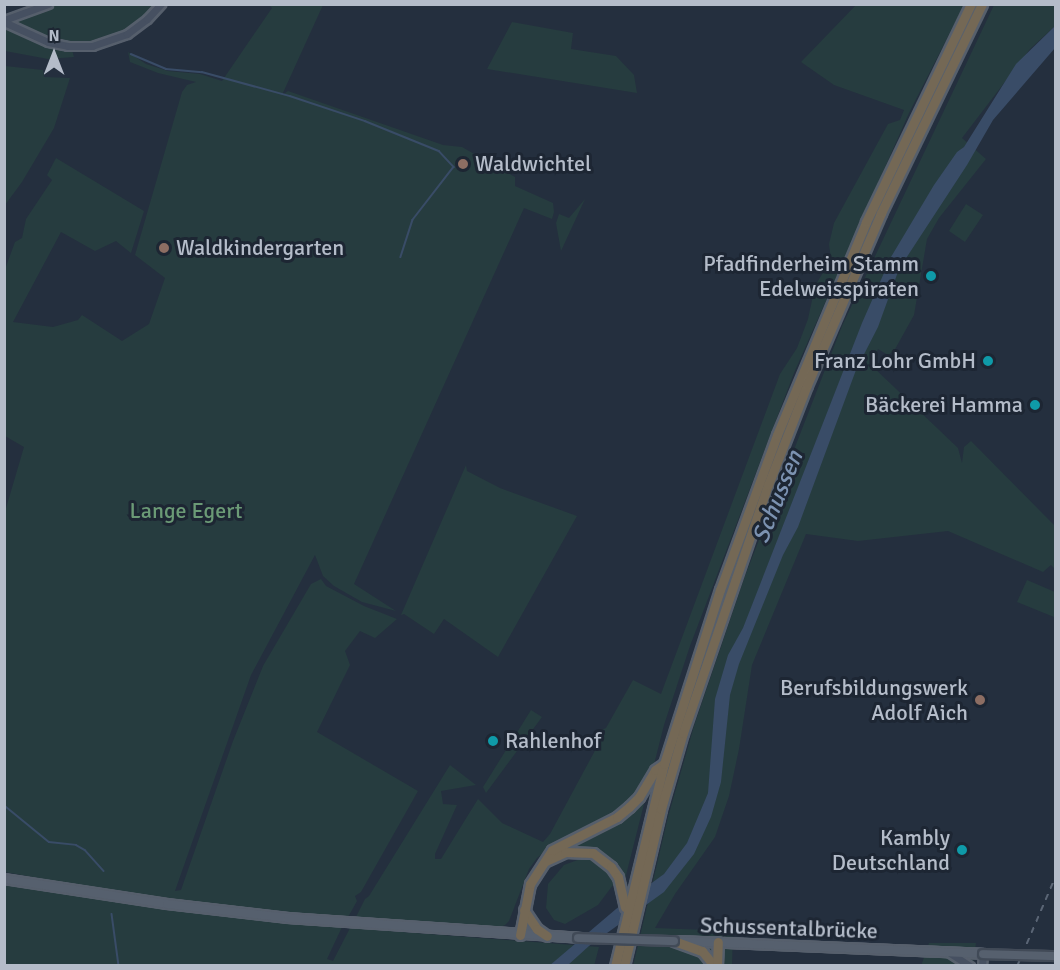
<!DOCTYPE html>
<meta charset="utf-8">
<style>
body{margin:0}
#map{position:relative;width:1060px;height:970px;overflow:hidden;background:#242f3e;font-family:Signika,sans-serif}
div>[style]{position:absolute}
.green>*{inset:0;background:#263c3f}
.water>*{inset:0;background:#394c67}
.stream>*{height:1.5px;margin:-0.75px;padding:0 0.75px;transform-origin:0.75px;border-radius:0.75px;background:#394c67}
.roads{filter:drop-shadow(2px 0 #565f6c) drop-shadow(-2px 0 #565f6c) drop-shadow(0 2px #565f6c) drop-shadow(0 -2px #565f6c)}
.secondary>*{height:7px;margin:-3.5px;padding:0 3.5px;transform-origin:3.5px;border-radius:3.5px;background:#465061}
.primary>*{height:8px;margin:-4px;padding:0 4px;transform-origin:4px;border-radius:4px;background:#56606e}
.highway>*{height:9px;margin:-4.5px;padding:0 4.5px;transform-origin:4.5px;border-radius:4.5px;background:#746855}
.rail>*{height:1.5px;margin-top:-0.75px;transform-origin:0;background:repeating-linear-gradient(90deg,#5a6575 0 6px,transparent 0 12px)}
.bridges{filter:drop-shadow(2px 0 #414a57) drop-shadow(-2px 0 #414a57) drop-shadow(0 2px #414a57) drop-shadow(0 -2px #414a57)}
.primary-bridge>*{height:8px;margin:-4px;padding:0 4px;transform-origin:4px;border-radius:4px;background:#56606e}
.dots>*{width:16px;height:16px;translate:-50% -50%;box-sizing:border-box;border:3px solid #1d2633;border-radius:50%}
span{translate:-50% -50%;white-space:nowrap;text-align:center;line-height:1.15;-webkit-text-stroke:6px #1d2633;paint-order:stroke}
.poi-label{font-size:22px;color:#b4bcc9}
.left{translate:0 -50%;text-align:left}
.right{translate:-100% -50%;text-align:right}
.park-label{font-size:22px;color:#6b9a76}
.street-label{font-size:22px;color:#b4bcc9}
.water-label{font-size:24px;color:#7c92b1;font-style:italic}
.frame{position:absolute;inset:0;border:6px solid #b4bcc9;pointer-events:none}
.north{position:absolute;left:24px;top:24px;width:60px;height:60px;-webkit-text-stroke:4px #1d2633;paint-order:stroke;rotate:0deg;font-size:16px;font-weight:700;line-height:24px;text-align:center;color:#b4bcc9}
.north::after{content:'';display:block;margin:auto;width:21px;height:27px;background:#b4bcc9;clip-path:polygon(50% 0,100% 100%,50% 72%,0 100%)}
</style>
<div id="map">
<div class="green">
<i style="clip-path:polygon(56px 5px,156px 5px,134px 28px,98px 42px,61px 42px,26px 30px,10px 20px)"></i>
<i style="clip-path:polygon(269px 5px,323px 5px,282px 95px,288px 91px,443px 145px,462px 147px,515px 177px,515px 186px,553px 203px,554px 212px,552px 219px,524px 208px,354px 584px,396px 611px,362px 602px,334px 586px,323px 576px,315px 555px,251px 675px,175px 891px,181px 890px,233px 741px,263px 666px,311px 584px,321px 579px,326px 586px,364px 606px,397px 619px,375px 638px,360px 631px,345px 651px,350px 665px,317px 732px,418px 791px,361px 892px,355px 896px,357px 901px,347px 919px,148px 898px,5px 872px,4px 515px,24px 447px,5px 436px,4px 272px,15px 242px,22px 238px,26px 219px,52px 180px,47px 175px,56px 158px,144px 211px,131px 253px,116px 241px,95px 251px,61px 232px,13px 322px,53px 327px,78px 320px,82px 315px,122px 341px,149px 324px,165px 278px,135px 255px,182px 92px,187px 85px,196px 82px,158px 73px,130px 62px,128px 52px,146px 64px,168px 71px,200px 74px,222px 81px,272px 8px)"></i>
<i style="clip-path:polygon(856px 5px,964px 5px,909px 113px,794px 373px,690px 646px,664px 725px,622px 891px,603px 859px,551px 846px,537px 858px,529px 869px,509px 921px,505px 925px,496px 929px,354px 921px,365px 899px,369px 896px,450px 765px,476px 785px,441px 791px,443px 804px,457px 805px,435px 854px,435px 859px,441px 859px,478px 799px,502px 823px,543px 842px,550px 834px,598px 745px,584px 738px,606px 728px,633px 680px,661px 694px,780px 374px,797px 348px,808px 319px,815px 286px,831px 259px,829px 244px,834px 223px,888px 124px,900px 120px,904px 110px,834px 85px,801px 62px)"></i>
<i style="clip-path:polygon(994px 5px,1055px 5px,1055px 26px,1030px 49px,962px 138px,986px 159px,939px 218px,927px 239px,914px 315px,894px 351px,888px 355px,878px 349px,871px 365px,958px 448px,962px 463px,964px 447px,971px 441px,1055px 526px,1055px 569px,1051px 565px,1043px 572px,948px 531px,858px 541px,806px 534px,752px 665px,739px 749px,729px 796px,715px 837px,675px 894px,655px 928px,733px 931px,732px 965px,633px 966px,668px 817px,694px 726px,745px 576px,842px 326px)"></i>
<i style="clip-path:polygon(512px 22px,573px 33px,571px 49px,616px 56px,634px 75px,637px 93px,487px 69px)"></i>
<i style="clip-path:polygon(4px 28px,32px 41px,72px 50px,74px 57px,48px 59px,5px 51px)"></i>
<i style="clip-path:polygon(5px 66px,43px 70px,44px 77px,70px 78px,54px 128px,22px 182px,5px 205px)"></i>
<i style="clip-path:polygon(585px 199px,561px 251px,556px 223px,559px 214px,569px 218px)"></i>
<i style="clip-path:polygon(966px 204px,983px 215px,965px 242px,949px 231px)"></i>
<i style="clip-path:polygon(466px 465px,467px 471px,500px 488px,577px 516px,498px 657px,444px 619px,434px 634px,404px 614px,401px 615px)"></i>
<i style="clip-path:polygon(1027px 580px,1055px 592px,1054px 617px,1017px 602px)"></i>
<i style="clip-path:polygon(531px 710px,542px 717px,486px 793px,483px 787px)"></i>
<i style="clip-path:polygon(570px 855px,582px 855px,597px 859px,614px 877px,617px 888px,613px 885px,598px 905px,565px 924px,554px 920px,546px 908px,548px 884px,564px 865px,583px 858px)"></i>
<i style="clip-path:polygon(4px 883px,145px 905px,266px 921px,342px 927px,327px 959px,333px 961px,350px 928px,599px 947px,594px 966px,5px 965px)"></i>
<i style="clip-path:polygon(929px 943px,976px 943px,973px 965px,921px 966px)"></i>
</div>
<div class="water">
<i style="clip-path:polygon(1055px 26px,1055px 48px,993px 120px,967px 165px,899px 269px,878px 327px,856px 370px,798px 527px,783px 555px,739px 664px,730px 695px,721px 782px,711px 817px,694px 854px,664px 892px,589px 946px,568px 965px,549px 966px,616px 909px,664px 874px,687px 843px,708px 793px,715px 699px,728px 655px,743px 628px,862px 323px,891px 257px,934px 185px,957px 152px,964px 147px,1016px 64px)"></i>
</div>
<div class="stream">
<i style="left:131px;top:54px;width:38px;rotate:23deg"></i>
<i style="left:166px;top:69px;width:36px;rotate:5deg"></i>
<i style="left:202px;top:72px;width:91px;rotate:15.3deg"></i>
<i style="left:290px;top:96px;width:79px;rotate:18.4deg"></i>
<i style="left:365px;top:121px;width:80px;rotate:22.1deg"></i>
<i style="left:439px;top:151px;width:22px;rotate:47deg"></i>
<i style="left:454px;top:167px;width:67px;rotate:127.7deg"></i>
<i style="left:413px;top:220px;width:39px;rotate:108deg"></i>
<i style="left:4px;top:805px;width:58px;rotate:39.4deg"></i>
<i style="left:49px;top:842px;width:27px;rotate:6deg"></i>
<i style="left:76px;top:845px;width:10px;rotate:29deg"></i>
<i style="left:85px;top:850px;width:28px;rotate:48deg"></i>
<i style="left:112px;top:914px;width:52px;rotate:82.3deg"></i>
</div>
<div class="roads">
<div class="secondary">
<i style="left:4px;top:20px;width:47px;rotate:-20deg"></i>
<i style="left:4px;top:22px;width:48px;rotate:24.4deg"></i>
<i style="left:48px;top:42px;width:20px;rotate:11deg"></i>
<i style="left:68px;top:46px;width:24px"></i>
<i style="left:92px;top:46px;width:37px;rotate:-19deg"></i>
<i style="left:127px;top:34px;width:25px;rotate:-37deg"></i>
<i style="left:147px;top:19px;width:21px;rotate:-47deg"></i>
<i style="left:950px;top:953px;width:24px;rotate:33deg"></i>
<i style="left:982px;top:966px;width:12px;rotate:-85deg"></i>
</div>
<div class="primary">
<i style="left:4px;top:879px;width:165px;rotate:8.7deg"></i>
<i style="left:167px;top:904px;width:122px;rotate:6.6deg"></i>
<i style="left:288px;top:918px;width:291px;rotate:3.9deg"></i>
<i style="left:679px;top:941px;width:304px;rotate:2.4deg"></i>
</div>
<div class="highway">
<i style="left:546px;top:861px;width:21px;rotate:-25deg"></i>
<i style="left:565px;top:852px;width:28px;rotate:2deg"></i>
<i style="left:593px;top:853px;width:23px;rotate:38deg"></i>
<i style="left:611px;top:867px;width:12px;rotate:55deg"></i>
<i style="left:618px;top:877px;width:31px;rotate:77deg"></i>
<i style="left:524px;top:910px;width:23px;rotate:56deg"></i>
<i style="left:537px;top:929px;width:12px;rotate:35deg"></i>
<i style="left:520px;top:935px;width:52px;rotate:-78.9deg"></i>
<i style="left:530px;top:884px;width:40px;rotate:-57.1deg"></i>
<i style="left:552px;top:850px;width:73px;rotate:-26.9deg"></i>
<i style="left:617px;top:817px;width:16px;rotate:-40deg"></i>
<i style="left:629px;top:807px;width:14px;rotate:-45deg"></i>
<i style="left:639px;top:797px;width:31px;rotate:-59deg"></i>
<i style="left:655px;top:770px;width:11px;rotate:-34deg"></i>
<i style="left:674px;top:941px;width:30px;rotate:20deg"></i>
<i style="left:702px;top:951px;width:19px;rotate:51deg"></i>
<i style="left:615px;top:966px;width:208px;rotate:-76.4deg"></i>
<i style="left:664px;top:764px;width:183px;rotate:-72.2deg"></i>
<i style="left:720px;top:590px;width:165px;rotate:-69.8deg"></i>
<i style="left:777px;top:435px;width:231px;rotate:-67.3deg"></i>
<i style="left:866px;top:222px;width:242px;rotate:-64.3deg"></i>
<i style="left:624px;top:966px;width:161px;rotate:-76.7deg"></i>
<i style="left:661px;top:809px;width:79px;rotate:-73.9deg"></i>
<i style="left:683px;top:733px;width:262px;rotate:-71.1deg"></i>
<i style="left:768px;top:485px;width:107px;rotate:-68.7deg"></i>
<i style="left:807px;top:385px;width:187px;rotate:-66.7deg"></i>
<i style="left:881px;top:213px;width:232px;rotate:-64.2deg"></i>
<i style="left:717px;top:966px;width:24px;rotate:-88deg"></i>
</div>
</div>
<div class="rail">
<i style="left:1017px;top:966px;width:99px;rotate:-66.8deg"></i>
</div>
<div class="bridges">
<div class="primary-bridge">
<i style="left:578px;top:938px;width:96px;rotate:1.8deg"></i>
<i style="left:983px;top:954px;width:73px;rotate:1.6deg"></i>
</div>
</div>
<div class="dots">
<i style="left:463px;top:164px;background:#8d6e63"></i>
<i style="left:164px;top:248px;background:#8d6e63"></i>
<i style="left:931px;top:276px;background:#0f9aa8"></i>
<i style="left:988px;top:361px;background:#0f9aa8"></i>
<i style="left:1035px;top:405px;background:#0f9aa8"></i>
<i style="left:980px;top:700px;background:#8d6e63"></i>
<i style="left:493px;top:741px;background:#0f9aa8"></i>
<i style="left:962px;top:850px;background:#0f9aa8"></i>
</div>
<div class="poi-label">
<span class="left" style="left:475px;top:164px">Waldwichtel</span>
<span class="left" style="left:176px;top:248px">Waldkindergarten</span>
<span class="right" style="left:919px;top:276px">Pfadfinderheim Stamm<br>Edelweisspiraten</span>
<span class="right" style="left:976px;top:361px">Franz Lohr GmbH</span>
<span class="right" style="left:1023px;top:405px">Bäckerei Hamma</span>
<span class="right" style="left:968px;top:700px">Berufsbildungswerk<br>Adolf Aich</span>
<span class="left" style="left:505px;top:741px">Rahlenhof</span>
<span class="right" style="left:950px;top:850px">Kambly<br>Deutschland</span>
</div>
<div class="park-label">
<span style="left:186px;top:511px">Lange Egert</span>
</div>
<div class="street-label">
<span style="left:789px;top:928px;rotate:2deg">Schussentalbrücke</span>
</div>
<div class="water-label">
<span style="left:778px;top:497px;rotate:-68deg">Schussen</span>
</div>
<div class="frame"></div>
<div class="north">N</div>
</div>
